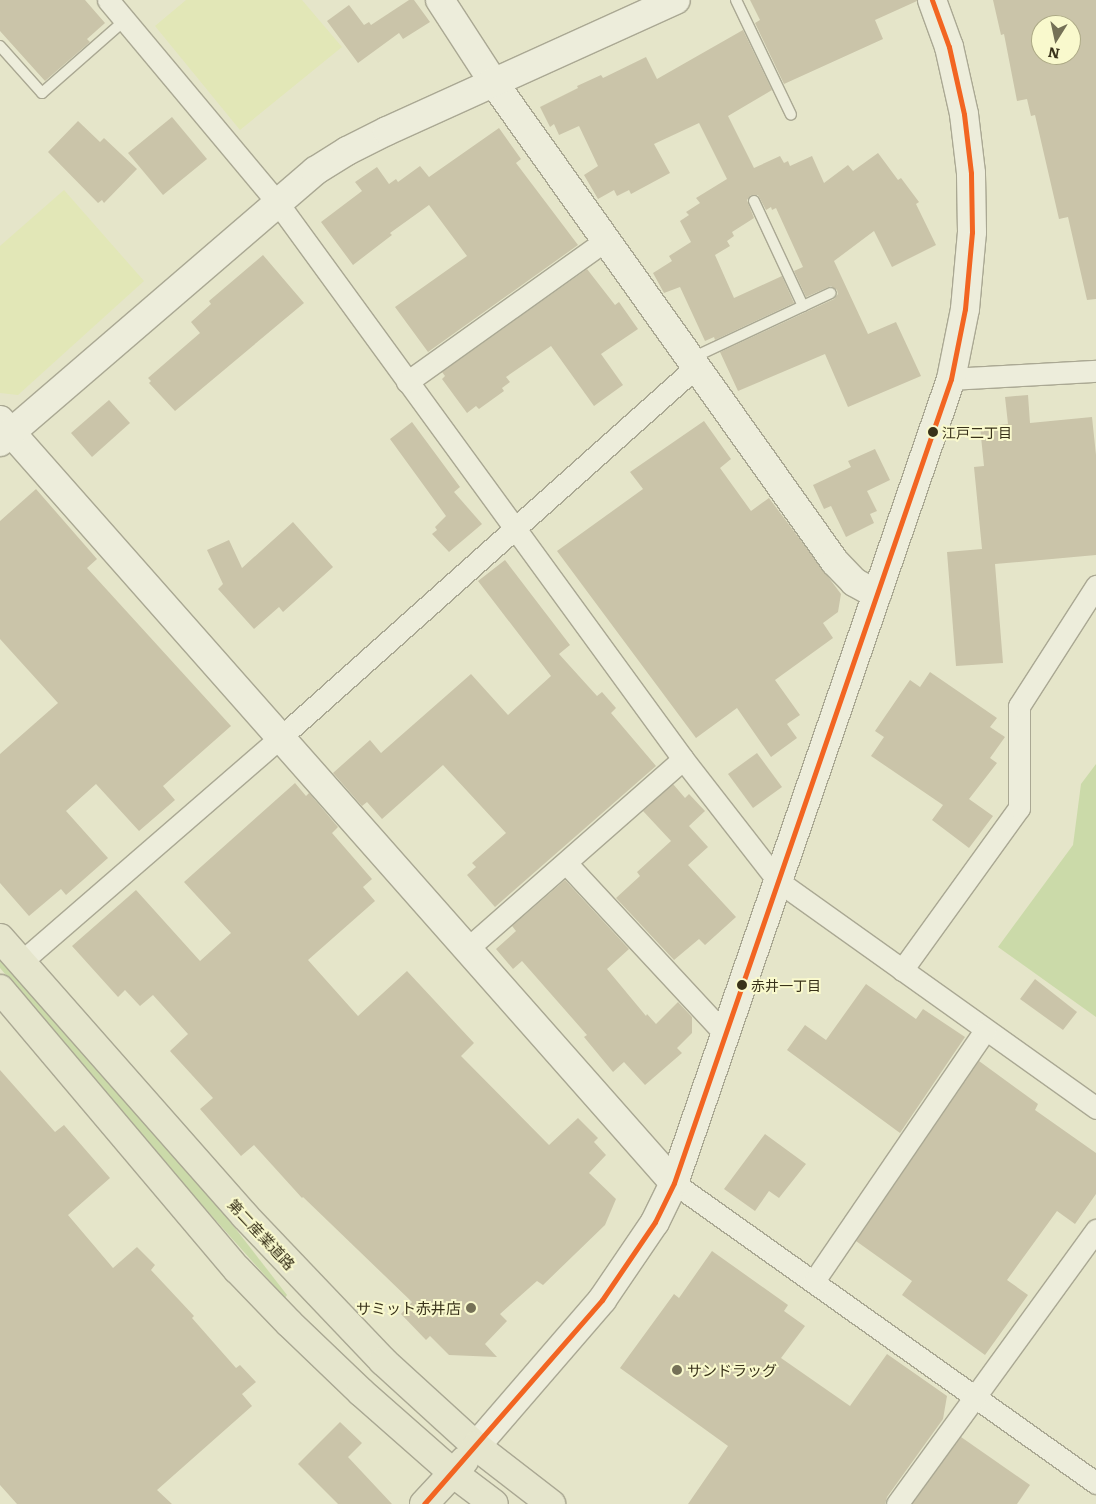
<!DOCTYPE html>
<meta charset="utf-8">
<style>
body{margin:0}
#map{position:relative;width:1096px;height:1504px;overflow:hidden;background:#e5e5c9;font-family:Literata,"Noto Sans JP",serif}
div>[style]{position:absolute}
.farmland>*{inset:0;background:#e2e7b7}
.green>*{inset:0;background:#cbdaa9}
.building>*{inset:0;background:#cac4a9}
.roads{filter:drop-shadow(1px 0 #aaa893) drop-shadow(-1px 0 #aaa893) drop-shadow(0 1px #aaa893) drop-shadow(0 -1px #aaa893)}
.lane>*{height:10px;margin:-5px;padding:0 5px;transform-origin:5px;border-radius:5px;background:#ededdb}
.street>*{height:21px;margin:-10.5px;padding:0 10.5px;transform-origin:10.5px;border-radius:10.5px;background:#ededdb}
.secondary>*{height:28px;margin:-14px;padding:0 14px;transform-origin:14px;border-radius:14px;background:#ededdb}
.primary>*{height:28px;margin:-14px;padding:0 14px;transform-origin:14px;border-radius:14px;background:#e5e5cc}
.bus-1>*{height:5px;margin:-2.5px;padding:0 2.5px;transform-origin:2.5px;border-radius:2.5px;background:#f26522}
.dots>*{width:14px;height:14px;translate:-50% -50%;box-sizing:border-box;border:2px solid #f9f9cd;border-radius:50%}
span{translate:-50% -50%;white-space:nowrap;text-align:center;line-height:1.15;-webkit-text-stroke:4px #f9f9cd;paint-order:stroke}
.bus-label{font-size:14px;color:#39321a}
.left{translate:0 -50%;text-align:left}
.street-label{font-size:15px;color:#39321a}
.poi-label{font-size:15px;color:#39321a}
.right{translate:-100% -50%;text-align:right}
.north{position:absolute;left:1031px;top:15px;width:50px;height:50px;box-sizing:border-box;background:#f9f9cd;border:1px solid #aca985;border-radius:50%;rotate:190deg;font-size:14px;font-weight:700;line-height:20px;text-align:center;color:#39321a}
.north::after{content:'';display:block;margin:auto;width:18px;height:22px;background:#757157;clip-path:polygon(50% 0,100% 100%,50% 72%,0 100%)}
</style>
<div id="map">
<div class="farmland">
<i style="clip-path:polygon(186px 0,302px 0,342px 47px,240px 130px,155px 26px)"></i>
<i style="clip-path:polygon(64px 190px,144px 281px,18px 395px,0 393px,0 246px)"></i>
</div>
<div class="green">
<i style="clip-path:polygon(1096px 764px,1096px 1017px,998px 947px,1073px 845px,1081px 784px)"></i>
<i style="clip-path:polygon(0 960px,204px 1188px,287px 1295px,285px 1298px,195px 1197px,0 968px)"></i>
</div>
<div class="building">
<i style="clip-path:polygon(0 0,85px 0,105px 23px,87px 39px,90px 42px,45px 81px,0 31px)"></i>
<i style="clip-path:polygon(409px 0,414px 0,430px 22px,403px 39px,399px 33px,358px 63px,327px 21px,349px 5px,364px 25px,369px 22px,371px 25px)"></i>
<i style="clip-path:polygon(750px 0,917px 0,917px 1px,875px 20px,883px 39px,784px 84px,755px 23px,760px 20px)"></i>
<i style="clip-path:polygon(evenodd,993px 0,1096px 0,1096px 299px,1087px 300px,1068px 217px,1059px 219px,1035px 115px,1031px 116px,1027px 99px,1017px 101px,1004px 34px,1001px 35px,993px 0,1041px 25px,1071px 25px,1071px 55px,1041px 55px,1041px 25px)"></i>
<i style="clip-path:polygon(743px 30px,772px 90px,728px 116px,754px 168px,780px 156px,784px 163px,788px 161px,790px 166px,812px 156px,824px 183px,848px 165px,853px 171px,878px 153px,898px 180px,901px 178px,919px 202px,916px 204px,936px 245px,892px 267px,874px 231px,834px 261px,868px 334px,896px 322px,921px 376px,848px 407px,825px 354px,738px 391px,720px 352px,834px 299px,838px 294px,837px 290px,831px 286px,806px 297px,794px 271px,803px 267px,776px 208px,772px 210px,771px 207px,766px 210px,758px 195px,751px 195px,747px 200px,754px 218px,732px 232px,734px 236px,727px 241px,730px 246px,715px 255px,734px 298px,782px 276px,794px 303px,715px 340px,714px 337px,705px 341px,680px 287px,664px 293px,653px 273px,672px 261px,669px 256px,691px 242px,680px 221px,689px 215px,686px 212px,700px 203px,696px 198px,727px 179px,699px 123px,654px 144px,670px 173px,631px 194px,629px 190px,617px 196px,614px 190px,598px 199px,584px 175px,598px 166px,579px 126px,559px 135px,554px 124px,550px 127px,540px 107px,578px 88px,577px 86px,601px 75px,603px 78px,646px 57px,657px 79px)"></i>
<i style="clip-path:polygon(172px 117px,207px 159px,163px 195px,128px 153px)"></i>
<i style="clip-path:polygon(78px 121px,100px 142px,104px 138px,137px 169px,104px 203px,102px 200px,98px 203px,48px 152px)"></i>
<i style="clip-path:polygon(499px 128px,521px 159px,516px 163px,578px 245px,428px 352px,395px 307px,467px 256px,429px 205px,390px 233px,392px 235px,353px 265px,321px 222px,362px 191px,355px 182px,377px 167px,389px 184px,396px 179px,398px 182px,420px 166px,429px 177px)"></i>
<i style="clip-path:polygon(263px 255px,304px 303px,175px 411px,149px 383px,151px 381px,148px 378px,200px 333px,191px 322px,211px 304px,209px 301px)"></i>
<i style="clip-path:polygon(587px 269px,615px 305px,619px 302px,638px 329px,601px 354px,623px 385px,594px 406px,551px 346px,506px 377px,510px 382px,502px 388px,504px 391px,479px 409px,476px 406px,467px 413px,442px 379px,445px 376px,442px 372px)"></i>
<i style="clip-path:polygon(1028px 395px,1030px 423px,1092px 417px,1096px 455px,1096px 555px,995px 564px,1003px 663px,956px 666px,947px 552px,982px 549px,974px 467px,984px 466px,980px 427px,1008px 424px,1005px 397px)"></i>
<i style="clip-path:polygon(109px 400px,130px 423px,92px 457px,71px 433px)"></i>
<i style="clip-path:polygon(704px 421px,731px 459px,720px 468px,751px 511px,769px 498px,841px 594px,838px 612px,823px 623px,833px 638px,775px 680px,800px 715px,787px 724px,797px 738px,771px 757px,737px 708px,696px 738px,557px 551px,643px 489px,630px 472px)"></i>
<i style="clip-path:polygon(412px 422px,460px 487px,454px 492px,482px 524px,449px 552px,432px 534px,437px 530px,435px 527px,446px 516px,390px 439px)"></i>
<i style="clip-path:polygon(875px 449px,890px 480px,867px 491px,877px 511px,870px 514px,874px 523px,846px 537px,831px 506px,824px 509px,813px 485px,851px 467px,848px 461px)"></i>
<i style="clip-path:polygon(36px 489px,97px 559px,87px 568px,231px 726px,163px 786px,175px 800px,139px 831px,96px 784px,66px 811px,108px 858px,66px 895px,61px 889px,29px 916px,0 883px,0 754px,58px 703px,0 639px,0 521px)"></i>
<i style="clip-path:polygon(293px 522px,333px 567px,283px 612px,279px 607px,254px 629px,218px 589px,223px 584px,207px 550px,229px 540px,242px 568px)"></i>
<i style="clip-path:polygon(505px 560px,570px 645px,559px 654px,597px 696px,602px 692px,616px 708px,611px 713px,656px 766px,495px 907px,467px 875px,476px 867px,472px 863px,506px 833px,443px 765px,382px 819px,367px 802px,362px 806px,333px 773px,370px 740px,381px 753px,471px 674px,508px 715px,551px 676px,478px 581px)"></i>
<i style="clip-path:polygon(930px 672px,997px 718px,990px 727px,1005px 737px,990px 758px,997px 763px,969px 799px,993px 816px,969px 848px,932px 820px,943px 805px,871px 756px,884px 737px,875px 731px,910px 680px,920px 687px)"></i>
<i style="clip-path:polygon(757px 753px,782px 787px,753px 808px,728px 774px)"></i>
<i style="clip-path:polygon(295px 783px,306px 796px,309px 793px,338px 827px,332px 833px,372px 879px,363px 887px,375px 901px,308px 960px,358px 1016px,407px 971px,474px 1043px,461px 1056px,549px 1145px,578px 1118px,598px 1138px,594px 1142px,606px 1155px,589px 1173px,616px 1199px,605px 1225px,543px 1285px,537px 1281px,500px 1314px,507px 1321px,485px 1344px,497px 1357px,449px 1355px,430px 1336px,426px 1340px,401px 1314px,412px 1302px,303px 1197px,302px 1198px,254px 1145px,241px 1156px,200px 1109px,213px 1098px,170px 1051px,188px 1034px,153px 995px,140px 1006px,125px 990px,118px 997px,72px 946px,136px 890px,200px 961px,231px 933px,184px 882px)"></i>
<i style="clip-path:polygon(673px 784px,685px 798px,689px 794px,705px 811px,689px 826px,708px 847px,688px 865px,736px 917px,705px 945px,699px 939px,674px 960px,616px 898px,640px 876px,637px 872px,671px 841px,643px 811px)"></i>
<i style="clip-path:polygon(565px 880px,629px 949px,607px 969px,646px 1016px,647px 1014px,656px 1024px,678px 1002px,692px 1017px,692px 1033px,677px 1048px,682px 1053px,645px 1085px,624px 1062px,613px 1072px,584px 1037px,587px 1035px,522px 961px,513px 969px,496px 949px,516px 931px,512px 926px)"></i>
<i style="clip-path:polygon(1035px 979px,1077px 1012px,1063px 1030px,1020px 999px)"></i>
<i style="clip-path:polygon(866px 984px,916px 1019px,923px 1009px,965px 1037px,900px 1133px,787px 1050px,805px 1025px,826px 1040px)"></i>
<i style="clip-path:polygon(979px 1061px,1038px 1104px,1035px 1110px,1096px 1153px,1096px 1194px,1075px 1224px,1057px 1211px,1007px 1280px,1028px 1295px,985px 1355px,902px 1295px,912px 1281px,856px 1241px)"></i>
<i style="clip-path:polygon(0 1070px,55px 1132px,64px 1125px,110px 1178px,68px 1215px,113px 1268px,137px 1247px,155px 1265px,151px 1270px,194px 1316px,192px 1318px,236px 1368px,240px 1365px,256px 1382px,242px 1394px,252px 1406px,157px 1490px,172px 1504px,17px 1504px,0 1485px)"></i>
<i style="clip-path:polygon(765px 1134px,806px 1164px,779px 1198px,769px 1191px,755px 1211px,724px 1189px)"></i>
<i style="clip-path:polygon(712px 1251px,788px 1305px,784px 1311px,805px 1326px,781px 1358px,850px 1406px,887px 1354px,947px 1396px,943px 1419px,887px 1497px,885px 1504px,688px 1504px,728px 1446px,620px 1368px,674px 1294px,679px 1298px)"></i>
<i style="clip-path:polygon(340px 1422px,362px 1443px,348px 1457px,392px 1504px,338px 1504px,298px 1464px)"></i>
<i style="clip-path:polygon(961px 1437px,1030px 1485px,1017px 1504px,912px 1504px)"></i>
</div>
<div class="roads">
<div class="lane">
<i style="left:736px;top:0;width:127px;rotate:64.4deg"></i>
<i style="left:0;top:46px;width:63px;rotate:48.2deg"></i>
<i style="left:42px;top:93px;width:111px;rotate:-41.3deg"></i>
<i style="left:754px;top:201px;width:116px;rotate:65deg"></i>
<i style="left:692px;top:358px;width:153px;rotate:-25.1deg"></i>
</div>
<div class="street">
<i style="left:108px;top:0;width:263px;rotate:50.1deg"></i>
<i style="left:277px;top:202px;width:689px;rotate:53.91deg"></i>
<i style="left:683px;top:759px;width:155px;rotate:52.1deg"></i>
<i style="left:778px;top:881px;width:391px;rotate:35.5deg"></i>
<i style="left:951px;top:379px;width:145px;rotate:-3.2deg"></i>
<i style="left:407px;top:382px;width:244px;rotate:-35.5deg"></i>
<i style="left:566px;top:863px;width:235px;rotate:47.1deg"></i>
<i style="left:468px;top:948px;width:286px;rotate:-41.3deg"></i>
<i style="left:21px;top:962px;width:344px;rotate:-40.9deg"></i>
<i style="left:281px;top:737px;width:557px;rotate:-41.73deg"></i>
<i style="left:902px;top:970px;width:200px;rotate:-54.2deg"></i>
<i style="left:1019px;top:808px;width:102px;rotate:-90deg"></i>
<i style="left:1019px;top:706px;width:143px;rotate:-57.3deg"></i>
<i style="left:674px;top:1183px;width:518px;rotate:35.41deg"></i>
<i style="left:814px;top:1281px;width:304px;rotate:-55.7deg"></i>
<i style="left:897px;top:1504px;width:339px;rotate:-54deg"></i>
</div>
<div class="secondary">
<i style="left:440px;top:0;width:99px;rotate:57deg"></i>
<i style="left:494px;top:83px;width:588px;rotate:54.55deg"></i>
<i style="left:835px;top:562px;width:28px;rotate:46deg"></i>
<i style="left:854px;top:582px;width:26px;rotate:29deg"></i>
<i style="left:0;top:420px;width:1018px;rotate:48.54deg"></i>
<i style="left:0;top:442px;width:416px;rotate:-40.7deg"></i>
<i style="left:315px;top:171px;width:38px;rotate:-32deg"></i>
<i style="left:347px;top:151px;width:45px;rotate:-26.6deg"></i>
<i style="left:387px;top:131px;width:317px;rotate:-24.4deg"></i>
<i style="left:476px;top:1446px;width:193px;rotate:-49.2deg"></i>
<i style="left:602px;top:1300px;width:94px;rotate:-55.8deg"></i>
<i style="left:655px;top:1222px;width:43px;rotate:-64deg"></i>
<i style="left:674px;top:1183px;width:850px;rotate:-70.99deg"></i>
<i style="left:951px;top:379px;width:71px;rotate:-78.7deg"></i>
<i style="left:965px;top:309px;width:77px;rotate:-84.8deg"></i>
<i style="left:972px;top:232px;width:59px;rotate:-91deg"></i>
<i style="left:971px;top:173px;width:59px;rotate:-96.8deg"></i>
<i style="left:964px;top:114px;width:69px;rotate:-102.6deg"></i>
<i style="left:949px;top:47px;width:50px;rotate:-109.9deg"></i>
</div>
<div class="primary">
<i style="left:0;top:938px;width:371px;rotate:48.6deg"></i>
<i style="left:245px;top:1216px;width:200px;rotate:46.4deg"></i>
<i style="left:383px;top:1361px;width:126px;rotate:42.4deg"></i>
<i style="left:476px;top:1446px;width:95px;rotate:37.7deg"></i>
<i style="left:0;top:989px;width:367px;rotate:49.8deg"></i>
<i style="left:237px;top:1269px;width:75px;rotate:46.1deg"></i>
<i style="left:289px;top:1323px;width:100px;rotate:43.8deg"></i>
<i style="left:361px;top:1392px;width:123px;rotate:41.4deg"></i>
<i style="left:453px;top:1473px;width:51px;rotate:37.1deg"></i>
<i style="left:424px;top:1504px;width:59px;rotate:-47.1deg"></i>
</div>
</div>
<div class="bus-1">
<i style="left:424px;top:1504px;width:271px;rotate:-48.9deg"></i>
<i style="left:602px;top:1300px;width:94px;rotate:-55.8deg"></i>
<i style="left:655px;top:1222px;width:43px;rotate:-64deg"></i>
<i style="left:674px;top:1183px;width:850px;rotate:-70.99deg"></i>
<i style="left:951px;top:379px;width:71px;rotate:-78.7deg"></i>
<i style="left:965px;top:309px;width:77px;rotate:-84.8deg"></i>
<i style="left:972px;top:232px;width:59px;rotate:-91deg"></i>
<i style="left:971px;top:173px;width:59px;rotate:-96.8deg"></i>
<i style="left:964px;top:114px;width:69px;rotate:-102.6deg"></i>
<i style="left:949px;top:47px;width:50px;rotate:-109.9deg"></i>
</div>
<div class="dots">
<i style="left:933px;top:432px;background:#39321a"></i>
<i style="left:742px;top:985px;background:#39321a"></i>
<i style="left:471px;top:1308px;background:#757157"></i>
<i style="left:677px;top:1370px;background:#757157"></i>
</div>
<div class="bus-label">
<span class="left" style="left:942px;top:432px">江戸二丁目</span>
<span class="left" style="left:751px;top:985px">赤井一丁目</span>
</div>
<div class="street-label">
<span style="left:262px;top:1234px;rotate:47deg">第二産業道路</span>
</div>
<div class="poi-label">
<span class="right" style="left:461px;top:1308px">サミット赤井店</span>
<span class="left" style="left:687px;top:1370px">サンドラッグ</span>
</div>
<div class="north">N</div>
</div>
